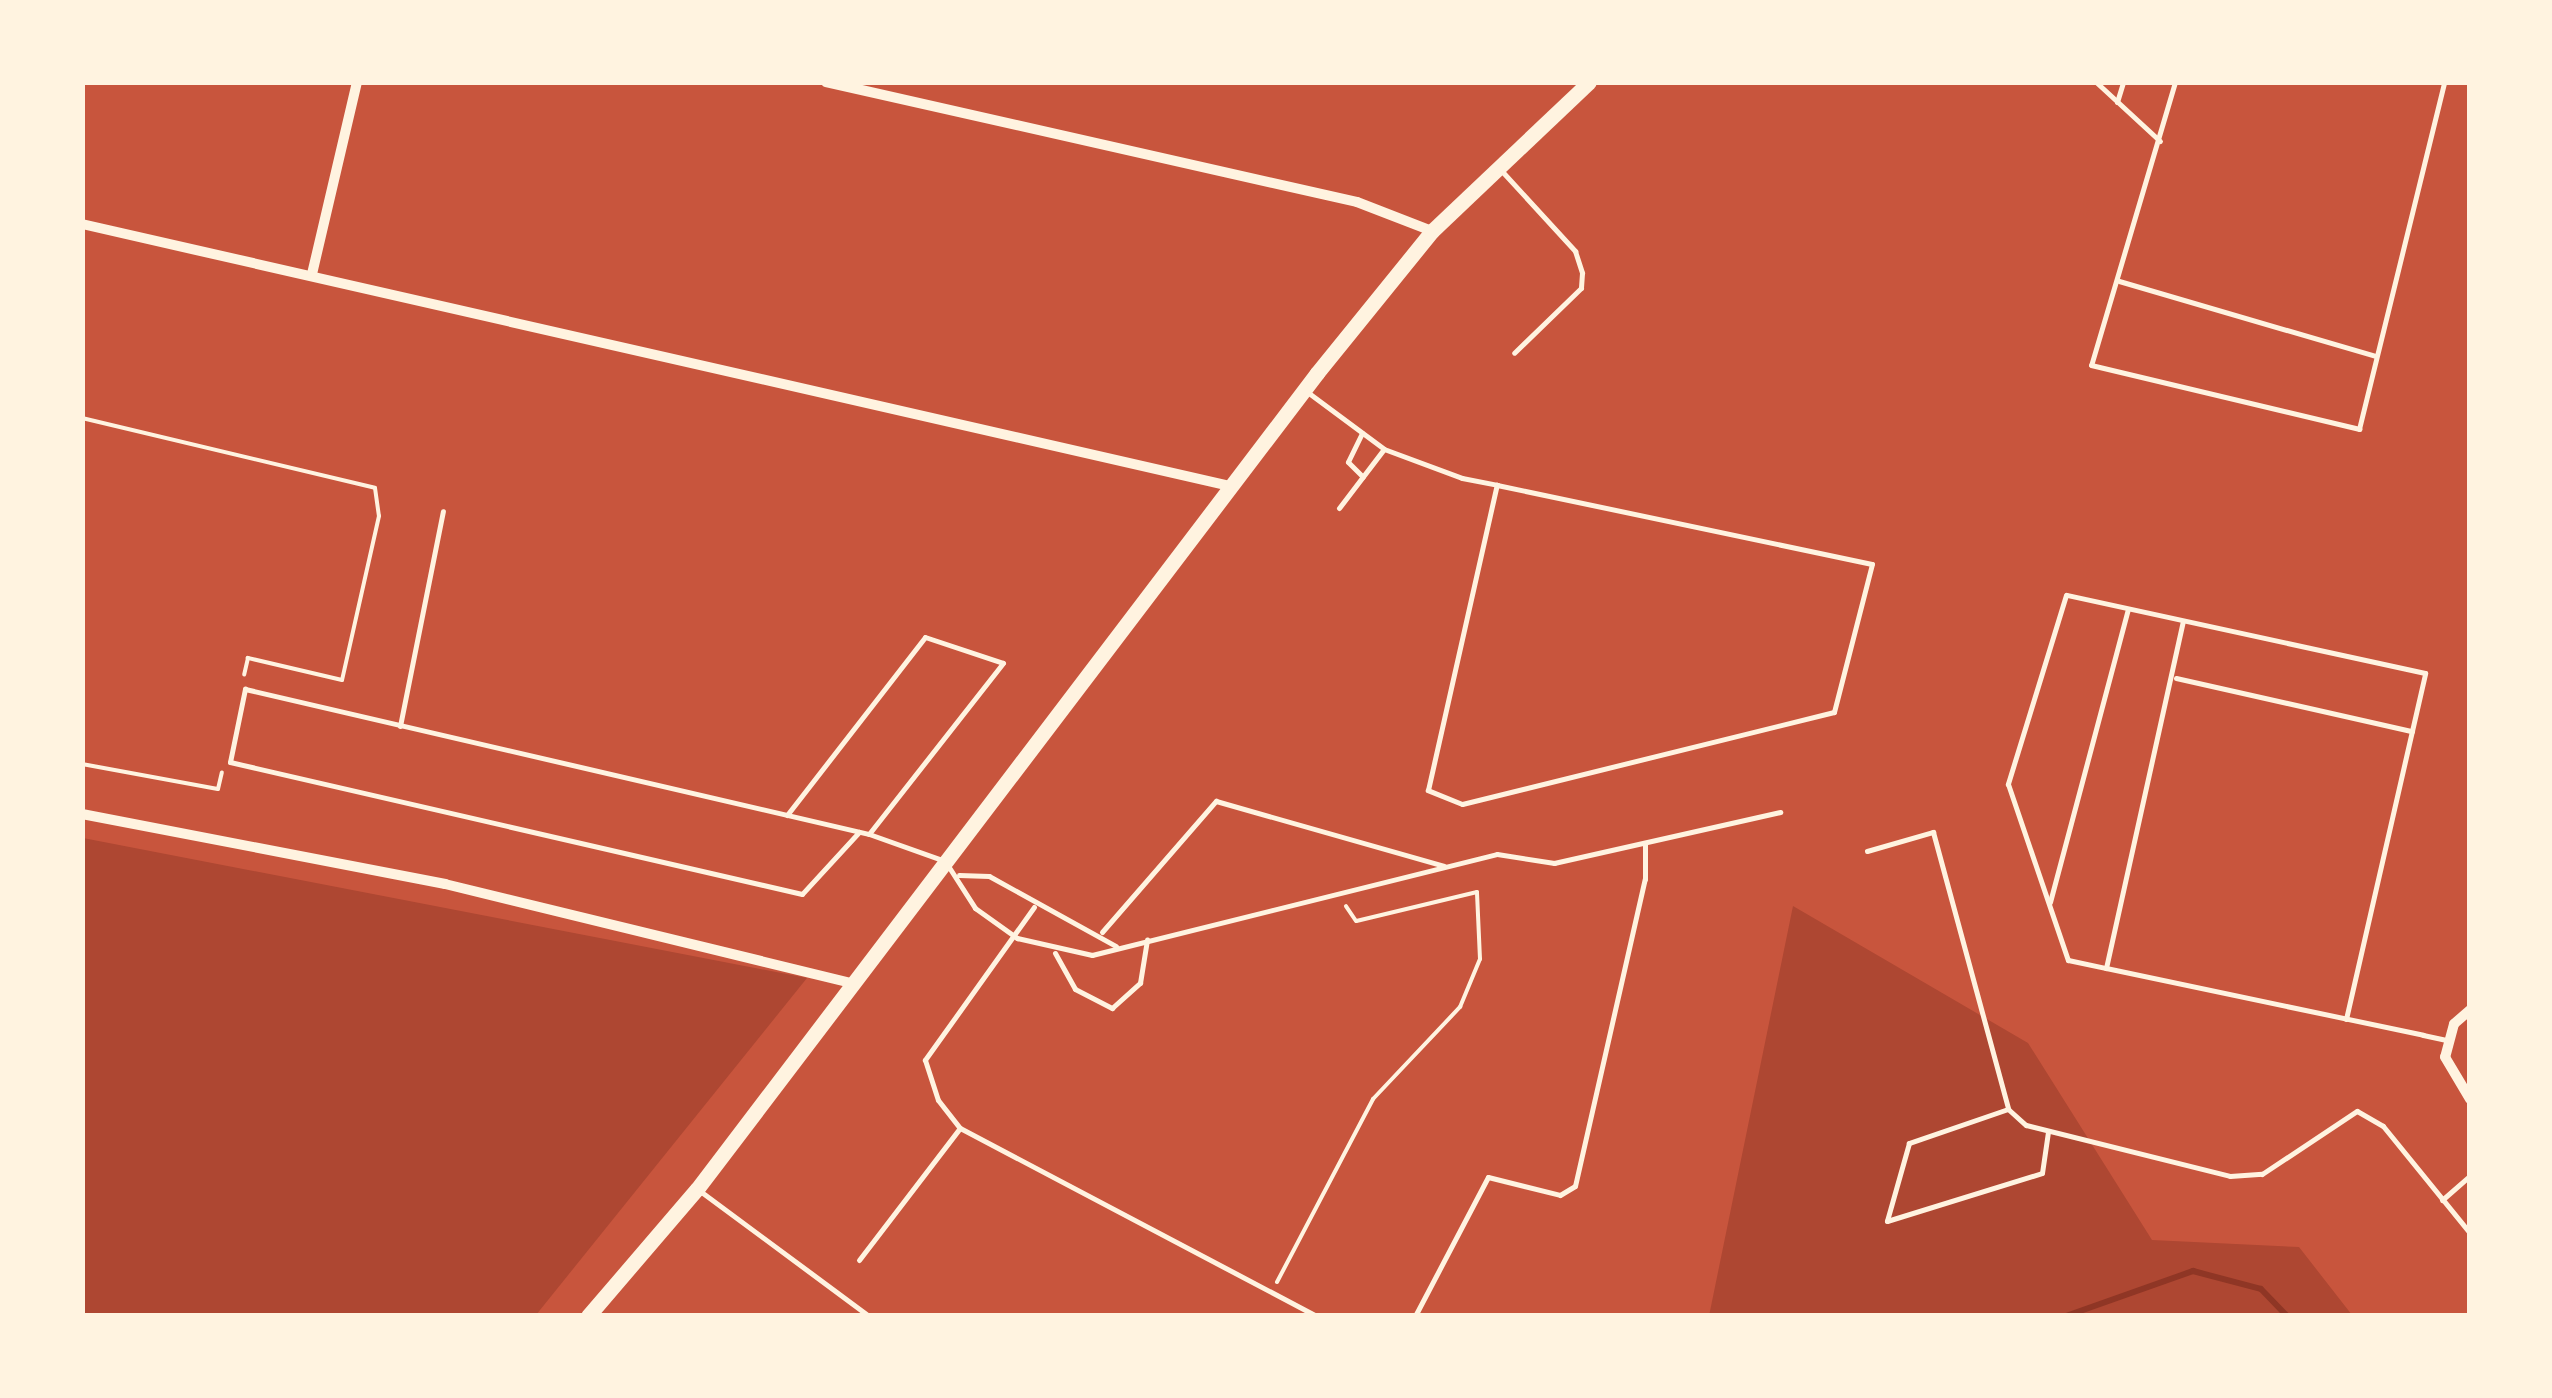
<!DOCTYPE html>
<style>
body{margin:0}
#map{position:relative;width:2552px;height:1398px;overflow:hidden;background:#c8553d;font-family:"Space Grotesk",sans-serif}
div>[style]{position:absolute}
.green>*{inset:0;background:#ae4732}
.stream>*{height:6px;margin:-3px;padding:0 3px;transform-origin:3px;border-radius:3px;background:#8f3625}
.path>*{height:4px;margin:-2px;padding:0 2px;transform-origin:2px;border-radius:2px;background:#fff3e0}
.service>*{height:5px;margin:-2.5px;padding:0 2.5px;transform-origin:2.5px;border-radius:2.5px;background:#fff3e0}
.minor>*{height:10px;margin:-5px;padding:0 5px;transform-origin:5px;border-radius:5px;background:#fff3e0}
.primary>*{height:15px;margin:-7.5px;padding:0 7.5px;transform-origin:7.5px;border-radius:7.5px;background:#fff3e0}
span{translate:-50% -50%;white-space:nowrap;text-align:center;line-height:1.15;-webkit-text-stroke:8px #fff3e0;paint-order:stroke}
.frame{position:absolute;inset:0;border:85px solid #fff3e0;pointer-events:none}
</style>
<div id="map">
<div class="green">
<i style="clip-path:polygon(82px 838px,83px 838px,807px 978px,536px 1315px,83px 1315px)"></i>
<i style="clip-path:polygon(1793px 906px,2028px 1043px,2152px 1240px,2299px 1247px,2352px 1315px,1709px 1316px)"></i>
</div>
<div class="stream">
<i style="left:2066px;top:1316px;width:135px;rotate:-19.5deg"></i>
<i style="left:2193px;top:1271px;width:70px;rotate:14.8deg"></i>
<i style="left:2261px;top:1289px;width:37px;rotate:46deg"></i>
</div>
<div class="path">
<i style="left:82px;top:418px;width:301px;rotate:13.4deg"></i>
<i style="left:375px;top:488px;width:28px;rotate:82deg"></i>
<i style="left:379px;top:516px;width:168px;rotate:102.7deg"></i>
<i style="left:342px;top:680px;width:97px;rotate:-166.8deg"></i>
<i style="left:248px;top:658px;width:17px;rotate:103deg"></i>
<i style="left:82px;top:764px;width:138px;rotate:10.4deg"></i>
<i style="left:218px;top:789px;width:17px;rotate:-77deg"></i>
<i style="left:1277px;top:1282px;width:207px;rotate:-62.3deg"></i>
<i style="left:1373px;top:1099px;width:127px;rotate:-46.6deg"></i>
<i style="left:1460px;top:1007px;width:52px;rotate:-67.4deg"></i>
<i style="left:1480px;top:959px;width:67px;rotate:-92.6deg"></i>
<i style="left:1477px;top:892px;width:124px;rotate:166.5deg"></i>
<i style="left:1356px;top:921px;width:18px;rotate:-124deg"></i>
</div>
<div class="service">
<i style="left:2096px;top:82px;width:87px;rotate:42.7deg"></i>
<i style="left:2175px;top:82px;width:295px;rotate:106.5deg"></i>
<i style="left:2091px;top:365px;width:276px;rotate:13.4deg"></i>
<i style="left:2359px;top:429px;width:357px;rotate:-76.2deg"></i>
<i style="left:2117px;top:102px;width:21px;rotate:-73deg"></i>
<i style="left:1499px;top:168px;width:113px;rotate:47.5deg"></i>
<i style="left:1575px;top:251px;width:23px;rotate:72deg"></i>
<i style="left:1582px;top:273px;width:15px;rotate:94deg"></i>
<i style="left:1581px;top:288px;width:93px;rotate:135.9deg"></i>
<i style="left:2119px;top:281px;width:267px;rotate:16.3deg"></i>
<i style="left:1306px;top:391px;width:97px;rotate:36.6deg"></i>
<i style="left:1384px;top:449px;width:83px;rotate:20.4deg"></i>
<i style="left:1462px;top:478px;width:36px;rotate:11deg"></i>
<i style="left:1497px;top:485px;width:383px;rotate:11.9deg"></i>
<i style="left:1872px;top:564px;width:153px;rotate:104.4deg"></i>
<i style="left:1834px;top:712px;width:383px;rotate:166.1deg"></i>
<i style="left:1462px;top:804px;width:37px;rotate:-158deg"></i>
<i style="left:1428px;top:790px;width:313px;rotate:-77.3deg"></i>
<i style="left:1362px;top:433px;width:32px;rotate:116deg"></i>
<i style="left:1348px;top:462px;width:21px;rotate:45deg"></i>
<i style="left:1339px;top:508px;width:74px;rotate:-52.7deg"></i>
<i style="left:2176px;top:678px;width:242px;rotate:12.7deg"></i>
<i style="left:400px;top:726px;width:219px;rotate:-78.7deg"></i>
<i style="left:787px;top:815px;width:225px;rotate:-52.2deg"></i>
<i style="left:925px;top:637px;width:82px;rotate:18.4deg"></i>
<i style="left:1003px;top:663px;width:217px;rotate:128.1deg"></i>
<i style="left:859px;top:832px;width:84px;rotate:132.6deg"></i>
<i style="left:802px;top:894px;width:587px;rotate:-167.01deg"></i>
<i style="left:230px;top:762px;width:75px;rotate:-78.4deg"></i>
<i style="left:245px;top:689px;width:641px;rotate:13.08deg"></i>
<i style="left:869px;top:834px;width:81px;rotate:19.6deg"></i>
<i style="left:945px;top:861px;width:56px;rotate:57.4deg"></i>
<i style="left:975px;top:908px;width:52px;rotate:35.5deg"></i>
<i style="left:1017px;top:938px;width:77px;rotate:12.8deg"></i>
<i style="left:1092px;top:955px;width:417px;rotate:-14deg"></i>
<i style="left:1497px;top:854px;width:58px;rotate:9deg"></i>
<i style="left:1554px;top:863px;width:232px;rotate:-12.7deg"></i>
<i style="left:1867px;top:851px;width:69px;rotate:-16.1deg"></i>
<i style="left:1933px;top:832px;width:287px;rotate:74.8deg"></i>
<i style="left:2008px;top:1109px;width:24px;rotate:42deg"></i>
<i style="left:2026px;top:1125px;width:210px;rotate:14deg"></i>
<i style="left:2230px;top:1176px;width:32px;rotate:-4deg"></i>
<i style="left:2262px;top:1174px;width:114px;rotate:-33.6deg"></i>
<i style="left:2357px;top:1111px;width:30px;rotate:30deg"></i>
<i style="left:2383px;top:1126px;width:138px;rotate:50.9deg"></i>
<i style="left:959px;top:875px;width:30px;rotate:2deg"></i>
<i style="left:989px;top:876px;width:145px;rotate:28.9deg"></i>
<i style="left:2050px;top:902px;width:303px;rotate:-75.1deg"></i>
<i style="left:1034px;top:907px;width:188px;rotate:125.5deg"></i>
<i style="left:925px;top:1060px;width:42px;rotate:72deg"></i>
<i style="left:938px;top:1100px;width:36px;rotate:52deg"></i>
<i style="left:960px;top:1128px;width:403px;rotate:27.8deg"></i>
<i style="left:1102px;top:932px;width:174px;rotate:-49deg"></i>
<i style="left:1216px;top:801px;width:237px;rotate:15.9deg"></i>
<i style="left:1055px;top:953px;width:41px;rotate:60.9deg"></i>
<i style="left:1075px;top:989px;width:42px;rotate:27.2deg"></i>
<i style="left:1112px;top:1008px;width:38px;rotate:-42deg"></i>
<i style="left:1140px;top:983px;width:44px;rotate:-80.8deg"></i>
<i style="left:2106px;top:968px;width:355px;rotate:-77.5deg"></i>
<i style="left:2346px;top:1019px;width:355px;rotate:-77.1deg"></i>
<i style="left:2425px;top:673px;width:367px;rotate:-167.7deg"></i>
<i style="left:2066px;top:595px;width:198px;rotate:107.1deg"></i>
<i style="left:2008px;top:784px;width:186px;rotate:71.2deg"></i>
<i style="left:2068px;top:960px;width:39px;rotate:12deg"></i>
<i style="left:2106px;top:968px;width:324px;rotate:11.9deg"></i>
<i style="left:2423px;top:1035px;width:25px;rotate:12deg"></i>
<i style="left:2008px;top:1109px;width:105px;rotate:161deg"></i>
<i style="left:1909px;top:1143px;width:81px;rotate:105.8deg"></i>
<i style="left:1887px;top:1221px;width:162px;rotate:-17.2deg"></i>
<i style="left:2042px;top:1173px;width:41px;rotate:-81.7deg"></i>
<i style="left:700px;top:1191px;width:210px;rotate:36.5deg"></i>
<i style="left:2442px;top:1200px;width:37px;rotate:-41deg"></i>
<i style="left:859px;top:1260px;width:166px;rotate:-52.6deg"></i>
<i style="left:1415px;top:1316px;width:157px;rotate:-62.3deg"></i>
<i style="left:1488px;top:1177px;width:74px;rotate:14deg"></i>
<i style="left:1560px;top:1195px;width:17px;rotate:-31deg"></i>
<i style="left:1575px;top:1186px;width:315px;rotate:-77.2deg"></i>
<i style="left:1645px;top:879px;width:35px;rotate:-90deg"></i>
</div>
<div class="minor">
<i style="left:826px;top:82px;width:544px;rotate:12.73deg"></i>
<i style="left:1357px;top:202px;width:80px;rotate:21.1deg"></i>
<i style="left:82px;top:224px;width:1178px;rotate:12.86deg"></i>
<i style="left:312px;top:274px;width:197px;rotate:-76.8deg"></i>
<i style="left:82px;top:814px;width:370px;rotate:10.9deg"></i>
<i style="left:445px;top:884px;width:418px;rotate:13.7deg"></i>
<i style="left:2470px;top:1010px;width:21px;rotate:139deg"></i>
<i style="left:2454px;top:1024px;width:34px;rotate:105deg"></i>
<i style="left:2445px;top:1057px;width:49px;rotate:59.2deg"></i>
</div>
<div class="primary">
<i style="left:588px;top:1316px;width:167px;rotate:-49.4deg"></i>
<i style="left:697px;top:1189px;width:1025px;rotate:-52.77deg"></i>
<i style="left:1317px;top:373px;width:183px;rotate:-51deg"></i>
<i style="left:1432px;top:231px;width:216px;rotate:-43.5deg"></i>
</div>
<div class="frame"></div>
</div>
